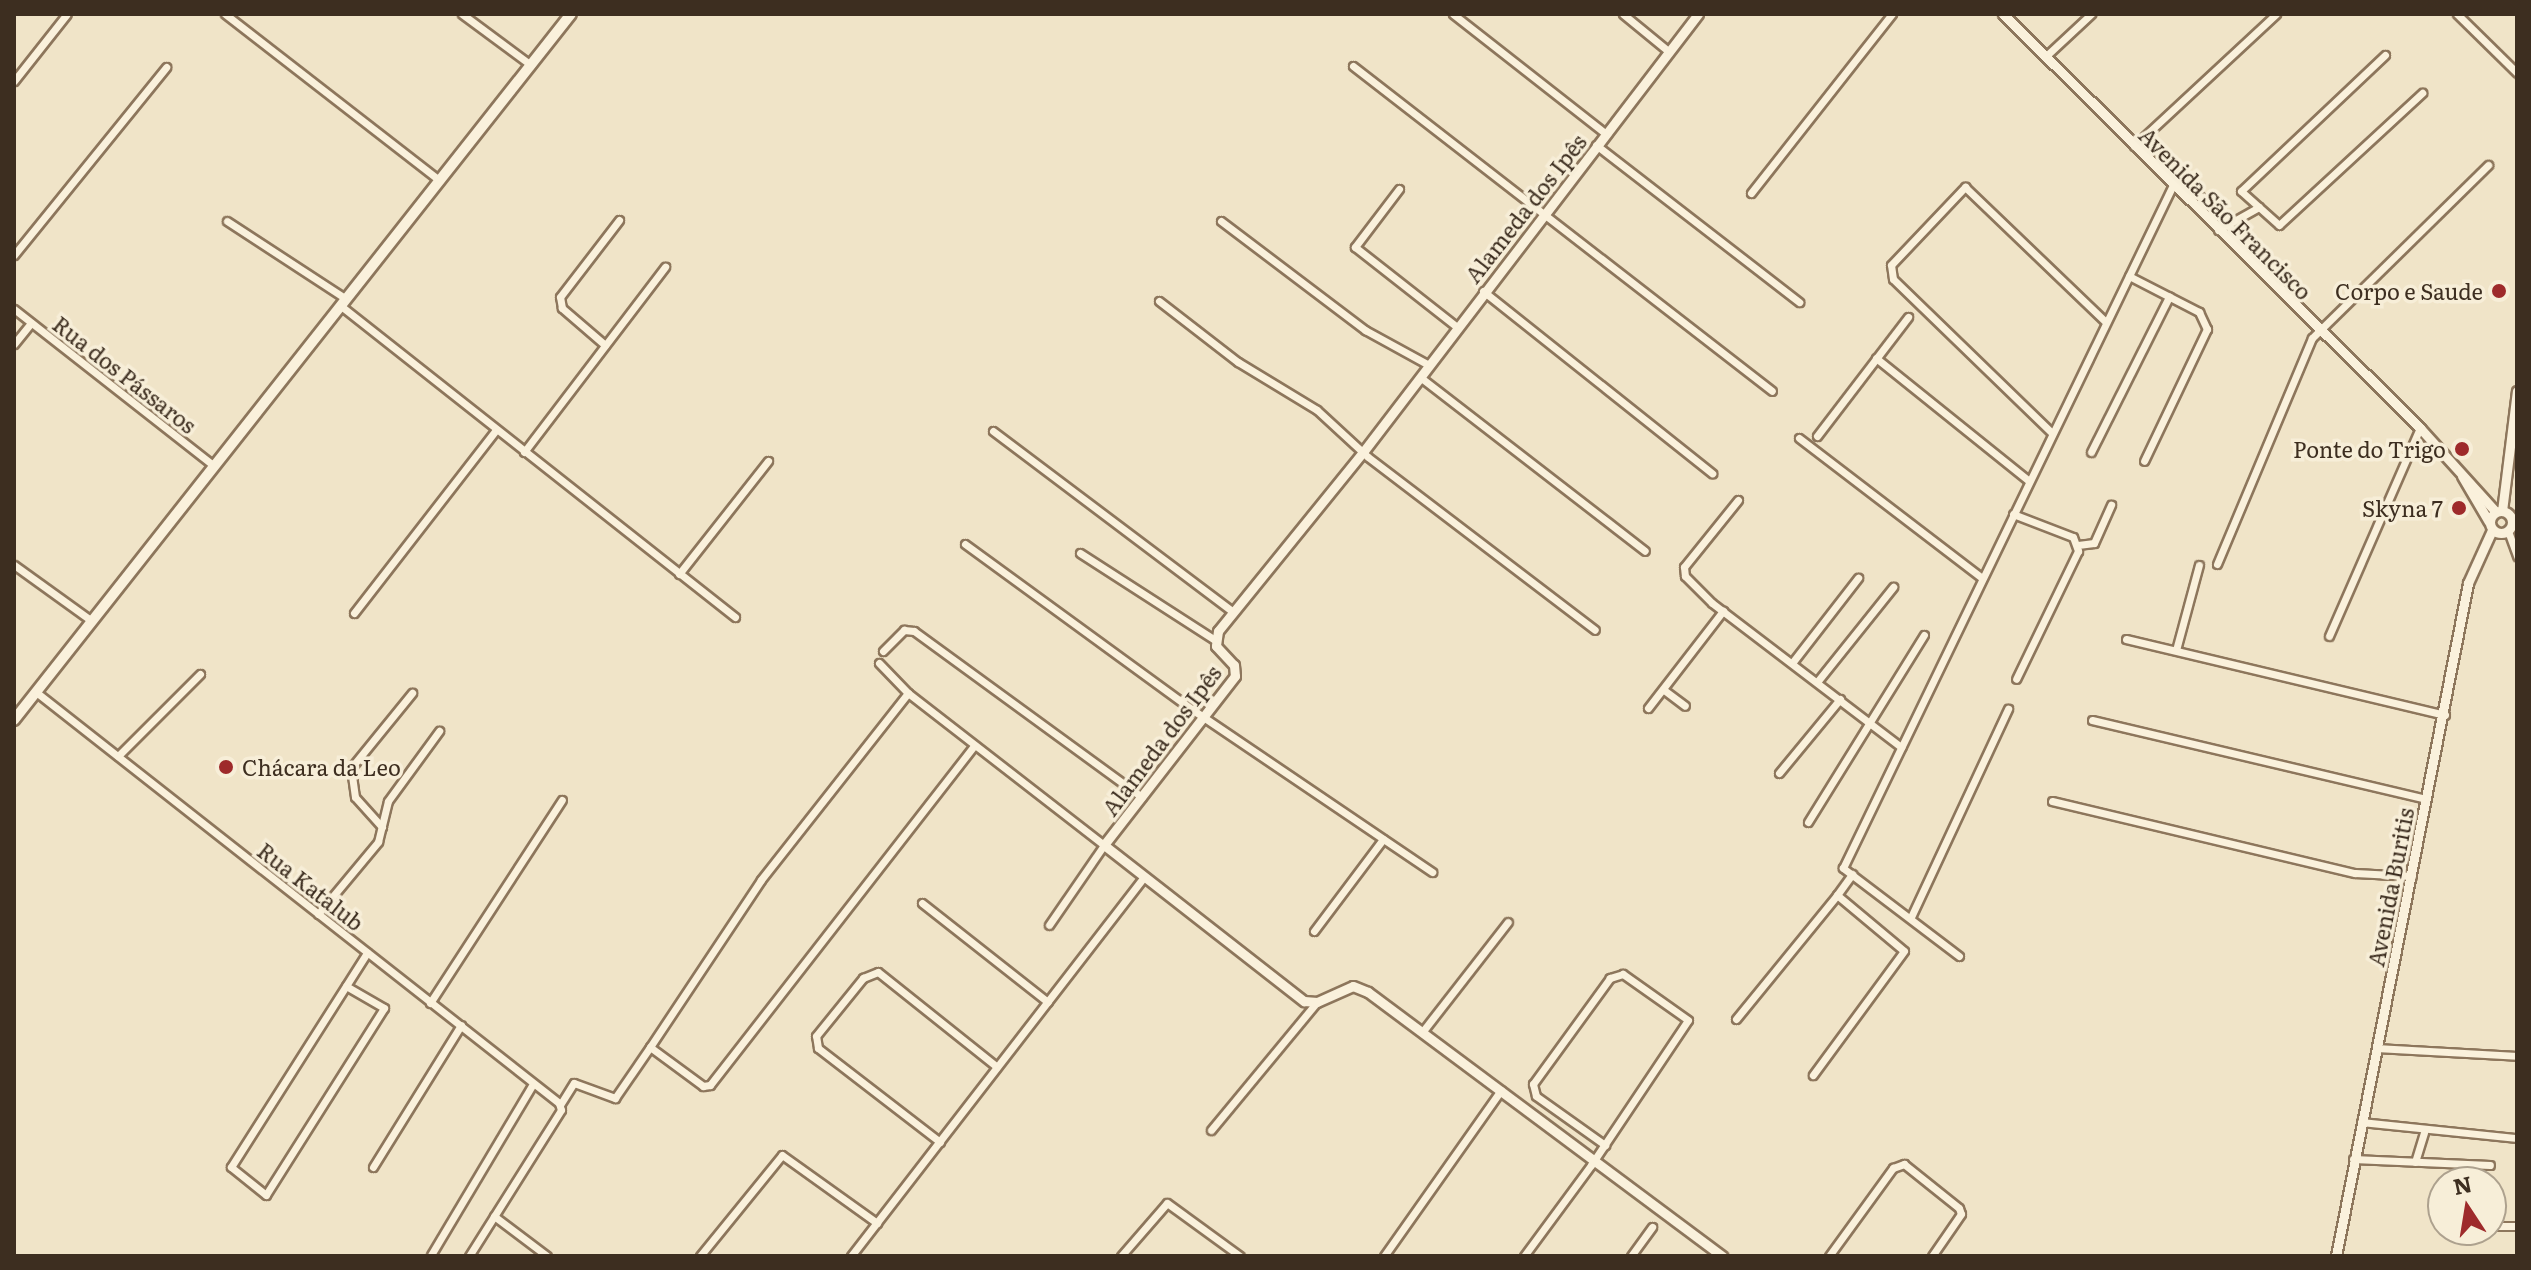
<!DOCTYPE html>
<meta charset="utf-8">
<style>
body{margin:0}
#map{position:relative;width:2531px;height:1270px;overflow:hidden;background:#f0e4c8;font-family:Literata,serif}
div>[style]{position:absolute}
.roads{filter:drop-shadow(2px 0 #8d765c) drop-shadow(-2px 0 #8d765c) drop-shadow(0 2px #8d765c) drop-shadow(0 -2px #8d765c)}
.minor>*{height:7px;margin:-3.5px;padding:0 3.5px;transform-origin:3.5px;border-radius:3.5px;background:#faf1dc}
.tertiary>*{height:9px;margin:-4.5px;padding:0 4.5px;transform-origin:4.5px;border-radius:4.5px;background:#faf1dc}
.tertiary>.ring{margin:-4.5px;padding:0;box-sizing:content-box;background:none;border:9px solid #faf1dc;border-radius:50%}
.secondary>*{height:10px;margin:-5px;padding:0 5px;transform-origin:5px;border-radius:5px;background:#faf1dc}
.dots>*{width:22px;height:22px;translate:-50% -50%;box-sizing:border-box;border:4px solid #f7eed8;border-radius:50%}
span{translate:-50% -50%;white-space:nowrap;text-align:center;line-height:1.15;-webkit-text-stroke:7px #f7eed8;paint-order:stroke}
.street-label{font-size:22px;color:#3d2e20}
.poi-label{font-size:22px;color:#3d2e20}
.right{translate:-100% -50%;text-align:right}
.left{translate:0 -50%;text-align:left}
.frame{position:absolute;inset:0;border:16px solid #3d2e20;pointer-events:none}
.north{position:absolute;left:2427px;top:1166px;width:80px;height:80px;box-sizing:border-box;background:#f7eed8;border:2px solid #ada18e;border-radius:50%;rotate:348deg;font-size:22px;font-weight:700;line-height:32px;text-align:center;color:#3d2e20}
.north::after{content:'';display:block;margin:auto;width:28px;height:36px;background:#9e2a2b;clip-path:polygon(50% 0,100% 100%,50% 72%,0 100%)}
</style>
<div id="map">
<div class="roads">
<div class="minor">
<i style="left:225px;top:14px;width:271px;rotate:37.8deg"></i>
<i style="left:462px;top:14px;width:86px;rotate:36.5deg"></i>
<i style="left:1453px;top:14px;width:193px;rotate:38.1deg"></i>
<i style="left:1623px;top:14px;width:58px;rotate:39.4deg"></i>
<i style="left:2457px;top:14px;width:84px;rotate:44.5deg"></i>
<i style="left:2385px;top:55px;width:198px;rotate:136.6deg"></i>
<i style="left:2241px;top:191px;width:51px;rotate:41.8deg"></i>
<i style="left:2279px;top:225px;width:195px;rotate:-42.7deg"></i>
<i style="left:2046px;top:56px;width:62px;rotate:-43deg"></i>
<i style="left:1353px;top:66px;width:530px;rotate:37.8deg"></i>
<i style="left:14px;top:81px;width:85px;rotate:-51.7deg"></i>
<i style="left:1596px;top:145px;width:257px;rotate:37.7deg"></i>
<i style="left:2134px;top:146px;width:194px;rotate:-42.9deg"></i>
<i style="left:2187px;top:183px;width:131px;rotate:45.9deg"></i>
<i style="left:1399px;top:189px;width:73px;rotate:127.2deg"></i>
<i style="left:1355px;top:247px;width:130px;rotate:38.1deg"></i>
<i style="left:1751px;top:193px;width:228px;rotate:-51.8deg"></i>
<i style="left:227px;top:221px;width:142px;rotate:33.2deg"></i>
<i style="left:1221px;top:221px;width:181px;rotate:37.1deg"></i>
<i style="left:1365px;top:330px;width:73px;rotate:28.7deg"></i>
<i style="left:2218px;top:230px;width:47px;rotate:-29.3deg"></i>
<i style="left:14px;top:255px;width:242px;rotate:-51deg"></i>
<i style="left:2129px;top:276px;width:79px;rotate:27.2deg"></i>
<i style="left:2199px;top:312px;width:19px;rotate:65deg"></i>
<i style="left:2207px;top:329px;width:146px;rotate:115.5deg"></i>
<i style="left:1483px;top:291px;width:293px;rotate:38.5deg"></i>
<i style="left:1159px;top:301px;width:100px;rotate:37.7deg"></i>
<i style="left:1238px;top:362px;width:92px;rotate:31.3deg"></i>
<i style="left:1317px;top:410px;width:69px;rotate:42.7deg"></i>
<i style="left:1368px;top:457px;width:285px;rotate:37.3deg"></i>
<i style="left:341px;top:306px;width:502px;rotate:38.29deg"></i>
<i style="left:14px;top:309px;width:254px;rotate:38.1deg"></i>
<i style="left:14px;top:344px;width:27px;rotate:-51deg"></i>
<i style="left:605px;top:345px;width:57px;rotate:-139.3deg"></i>
<i style="left:562px;top:308px;width:11px;rotate:-100deg"></i>
<i style="left:560px;top:297px;width:97px;rotate:-52.5deg"></i>
<i style="left:1876px;top:358px;width:196px;rotate:38.8deg"></i>
<i style="left:1420px;top:377px;width:284px;rotate:37.7deg"></i>
<i style="left:993px;top:431px;width:301px;rotate:37deg"></i>
<i style="left:2052px;top:433px;width:221px;rotate:-135.9deg"></i>
<i style="left:1893px;top:279px;width:14px;rotate:-98deg"></i>
<i style="left:1891px;top:265px;width:108px;rotate:-46.5deg"></i>
<i style="left:1965px;top:187px;width:195px;rotate:43.8deg"></i>
<i style="left:1817px;top:436px;width:150px;rotate:-52.6deg"></i>
<i style="left:1799px;top:438px;width:230px;rotate:37.4deg"></i>
<i style="left:524px;top:452px;width:233px;rotate:-52.7deg"></i>
<i style="left:2091px;top:452px;width:174px;rotate:-63.3deg"></i>
<i style="left:1738px;top:500px;width:86px;rotate:128.9deg"></i>
<i style="left:1684px;top:567px;width:9px;rotate:84deg"></i>
<i style="left:1685px;top:576px;width:38px;rotate:45deg"></i>
<i style="left:1712px;top:603px;width:238px;rotate:37.3deg"></i>
<i style="left:2013px;top:514px;width:64px;rotate:21deg"></i>
<i style="left:2073px;top:537px;width:15px;rotate:70deg"></i>
<i style="left:2078px;top:551px;width:142px;rotate:115.8deg"></i>
<i style="left:2508px;top:531px;width:27px;rotate:70deg"></i>
<i style="left:965px;top:544px;width:282px;rotate:36.1deg"></i>
<i style="left:1193px;top:710px;width:289px;rotate:34.1deg"></i>
<i style="left:2078px;top:545px;width:16px;rotate:-7deg"></i>
<i style="left:2094px;top:543px;width:42px;rotate:-65.9deg"></i>
<i style="left:1080px;top:553px;width:161px;rotate:32.8deg"></i>
<i style="left:2217px;top:564px;width:245px;rotate:-67.2deg"></i>
<i style="left:2312px;top:338px;width:247px;rotate:-44.5deg"></i>
<i style="left:14px;top:565px;width:96px;rotate:35.7deg"></i>
<i style="left:679px;top:574px;width:144px;rotate:-51.8deg"></i>
<i style="left:354px;top:613px;width:230px;rotate:-52.2deg"></i>
<i style="left:2329px;top:636px;width:227px;rotate:-66.4deg"></i>
<i style="left:2126px;top:639px;width:328px;rotate:13.4deg"></i>
<i style="left:2176px;top:650px;width:88px;rotate:-74.9deg"></i>
<i style="left:883px;top:651px;width:30px;rotate:-45deg"></i>
<i style="left:904px;top:630px;width:10px;rotate:6deg"></i>
<i style="left:914px;top:631px;width:282px;rotate:36.1deg"></i>
<i style="left:879px;top:663px;width:42px;rotate:46deg"></i>
<i style="left:908px;top:693px;width:248px;rotate:37.8deg"></i>
<i style="left:1104px;top:845px;width:97px;rotate:124.5deg"></i>
<i style="left:1792px;top:663px;width:108px;rotate:-52.2deg"></i>
<i style="left:1817px;top:682px;width:122px;rotate:-51.3deg"></i>
<i style="left:1664px;top:690px;width:26px;rotate:37deg"></i>
<i style="left:36px;top:692px;width:665px;rotate:38.16deg"></i>
<i style="left:559px;top:1103px;width:7px;rotate:74deg"></i>
<i style="left:561px;top:1110px;width:173px;rotate:122.2deg"></i>
<i style="left:908px;top:693px;width:238px;rotate:128.2deg"></i>
<i style="left:761px;top:880px;width:201px;rotate:123.6deg"></i>
<i style="left:650px;top:1047px;width:66px;rotate:36.3deg"></i>
<i style="left:703px;top:1086px;width:7px;rotate:-8deg"></i>
<i style="left:710px;top:1085px;width:430px;rotate:-52.1deg"></i>
<i style="left:1648px;top:708px;width:123px;rotate:-52.3deg"></i>
<i style="left:2092px;top:720px;width:343px;rotate:13.3deg"></i>
<i style="left:118px;top:756px;width:116px;rotate:-45deg"></i>
<i style="left:1779px;top:773px;width:96px;rotate:-50.5deg"></i>
<i style="left:2052px;top:801px;width:311px;rotate:13.4deg"></i>
<i style="left:2355px;top:873px;width:57px;rotate:3deg"></i>
<i style="left:1808px;top:822px;width:220px;rotate:-58.2deg"></i>
<i style="left:382px;top:827px;width:40px;rotate:-132deg"></i>
<i style="left:355px;top:797px;width:29px;rotate:-98deg"></i>
<i style="left:351px;top:768px;width:97px;rotate:-50.9deg"></i>
<i style="left:1837px;top:895px;width:26px;rotate:-54deg"></i>
<i style="left:922px;top:903px;width:160px;rotate:38.2deg"></i>
<i style="left:318px;top:914px;width:94px;rotate:-50.2deg"></i>
<i style="left:378px;top:842px;width:42px;rotate:-76.3deg"></i>
<i style="left:388px;top:801px;width:87px;rotate:-53.9deg"></i>
<i style="left:1911px;top:917px;width:230px;rotate:-65deg"></i>
<i style="left:1314px;top:931px;width:115px;rotate:-53.1deg"></i>
<i style="left:1959px;top:956px;width:146px;rotate:-142.8deg"></i>
<i style="left:1843px;top:868px;width:759px;rotate:-64.21deg"></i>
<i style="left:346px;top:986px;width:44px;rotate:30.1deg"></i>
<i style="left:384px;top:1008px;width:221px;rotate:122.3deg"></i>
<i style="left:266px;top:1195px;width:45px;rotate:-141.3deg"></i>
<i style="left:231px;top:1167px;width:254px;rotate:-57.6deg"></i>
<i style="left:430px;top:1003px;width:242px;rotate:-57deg"></i>
<i style="left:1736px;top:1019px;width:160px;rotate:-50.8deg"></i>
<i style="left:1837px;top:895px;width:87px;rotate:39.9deg"></i>
<i style="left:1904px;top:951px;width:154px;rotate:126.3deg"></i>
<i style="left:1423px;top:1031px;width:138px;rotate:-52.1deg"></i>
<i style="left:2376px;top:1048px;width:141px;rotate:3.2deg"></i>
<i style="left:560px;top:1105px;width:26px;rotate:-58deg"></i>
<i style="left:574px;top:1083px;width:44px;rotate:20.1deg"></i>
<i style="left:615px;top:1098px;width:62px;rotate:-55.5deg"></i>
<i style="left:2361px;top:1122px;width:157px;rotate:5.9deg"></i>
<i style="left:1211px;top:1130px;width:166px;rotate:-50.4deg"></i>
<i style="left:940px;top:1142px;width:154px;rotate:-142.4deg"></i>
<i style="left:818px;top:1048px;width:12px;rotate:-99deg"></i>
<i style="left:816px;top:1036px;width:75px;rotate:-51deg"></i>
<i style="left:863px;top:978px;width:16px;rotate:-22deg"></i>
<i style="left:878px;top:972px;width:152px;rotate:38.6deg"></i>
<i style="left:2353px;top:1159px;width:137px;rotate:2.5deg"></i>
<i style="left:2415px;top:1162px;width:31px;rotate:-73deg"></i>
<i style="left:373px;top:1167px;width:167px;rotate:-58.2deg"></i>
<i style="left:494px;top:1216px;width:66px;rotate:37deg"></i>
<i style="left:2491px;top:1226px;width:26px"></i>
<i style="left:431px;top:1255px;width:199px;rotate:-59.2deg"></i>
<i style="left:700px;top:1256px;width:130px;rotate:-50.9deg"></i>
<i style="left:782px;top:1155px;width:117px;rotate:35.6deg"></i>
<i style="left:851px;top:1256px;width:479px;rotate:-52.3deg"></i>
<i style="left:1121px;top:1256px;width:70px;rotate:-49deg"></i>
<i style="left:1167px;top:1203px;width:90px;rotate:36deg"></i>
<i style="left:1384px;top:1256px;width:203px;rotate:-54.8deg"></i>
<i style="left:1524px;top:1256px;width:113px;rotate:-53.6deg"></i>
<i style="left:1591px;top:1165px;width:174px;rotate:-56.2deg"></i>
<i style="left:1688px;top:1020px;width:80px;rotate:-144.7deg"></i>
<i style="left:1623px;top:974px;width:14px;rotate:163deg"></i>
<i style="left:1610px;top:978px;width:131px;rotate:126deg"></i>
<i style="left:1533px;top:1084px;width:12px;rotate:76deg"></i>
<i style="left:1536px;top:1096px;width:85px;rotate:35.4deg"></i>
<i style="left:1631px;top:1256px;width:36px;rotate:-54deg"></i>
<i style="left:1829px;top:1256px;width:109px;rotate:-54deg"></i>
<i style="left:1893px;top:1168px;width:12px;rotate:-20deg"></i>
<i style="left:1904px;top:1164px;width:70px;rotate:38.7deg"></i>
<i style="left:1959px;top:1208px;width:6px;rotate:72deg"></i>
<i style="left:1961px;top:1214px;width:51px;rotate:124.6deg"></i>
</div>
<div class="tertiary">
<i style="left:1698px;top:14px;width:551px;rotate:127.41deg"></i>
<i style="left:1363px;top:452px;width:230px;rotate:129deg"></i>
<i style="left:1218px;top:631px;width:15px;rotate:98deg"></i>
<i style="left:1216px;top:646px;width:26px;rotate:47deg"></i>
<i style="left:1234px;top:665px;width:11px;rotate:85deg"></i>
<i style="left:1235px;top:676px;width:214px;rotate:127.8deg"></i>
<i style="left:1104px;top:845px;width:254px;rotate:38deg"></i>
<i style="left:1304px;top:1001px;width:13px;rotate:4deg"></i>
<i style="left:1317px;top:1002px;width:39px;rotate:-24deg"></i>
<i style="left:1353px;top:986px;width:16px;rotate:22deg"></i>
<i style="left:1368px;top:992px;width:442px;rotate:36.7deg"></i>
<i style="left:2003px;top:14px;width:588px;rotate:44.79deg"></i>
<i style="left:2420px;top:428px;width:113px;rotate:47.9deg"></i>
<i style="left:2462px;top:476px;width:53px;rotate:59.6deg"></i>
<i class="ring" style="left:2490px;top:511px;width:13px;height:13px"></i>
<i style="left:2502px;top:511px;width:121px;rotate:-82.9deg"></i>
<i style="left:2336px;top:1256px;width:686px;rotate:-78.9deg"></i>
<i style="left:2468px;top:583px;width:58px;rotate:-65.6deg"></i>
</div>
<div class="secondary">
<i style="left:14px;top:720px;width:899px;rotate:-51.73deg"></i>
</div>
</div>
<div class="dots">
<i style="left:2499px;top:291px;background:#9e2a2b"></i>
<i style="left:2462px;top:449px;background:#9e2a2b"></i>
<i style="left:2459px;top:508px;background:#9e2a2b"></i>
<i style="left:226px;top:767px;background:#9e2a2b"></i>
</div>
<div class="street-label">
<span style="left:1525px;top:208px;rotate:-52deg">Alameda dos Ipês</span>
<span style="left:2226px;top:213px;rotate:45deg">Avenida São Francisco</span>
<span style="left:125px;top:374px;rotate:38deg">Rua dos Pássaros</span>
<span style="left:1161px;top:740px;rotate:-53deg">Alameda dos Ipês</span>
<span style="left:311px;top:886px;rotate:38deg">Rua Katalub</span>
<span style="left:2390px;top:887px;rotate:-79deg">Avenida Buritis</span>
</div>
<div class="poi-label">
<span class="right" style="left:2483px;top:291px">Corpo e Saude</span>
<span class="right" style="left:2446px;top:449px">Ponte do Trigo</span>
<span class="right" style="left:2443px;top:508px">Skyna 7</span>
<span class="left" style="left:242px;top:767px">Chácara da Leo</span>
</div>
<div class="frame"></div>
<div class="north">N</div>
</div>
